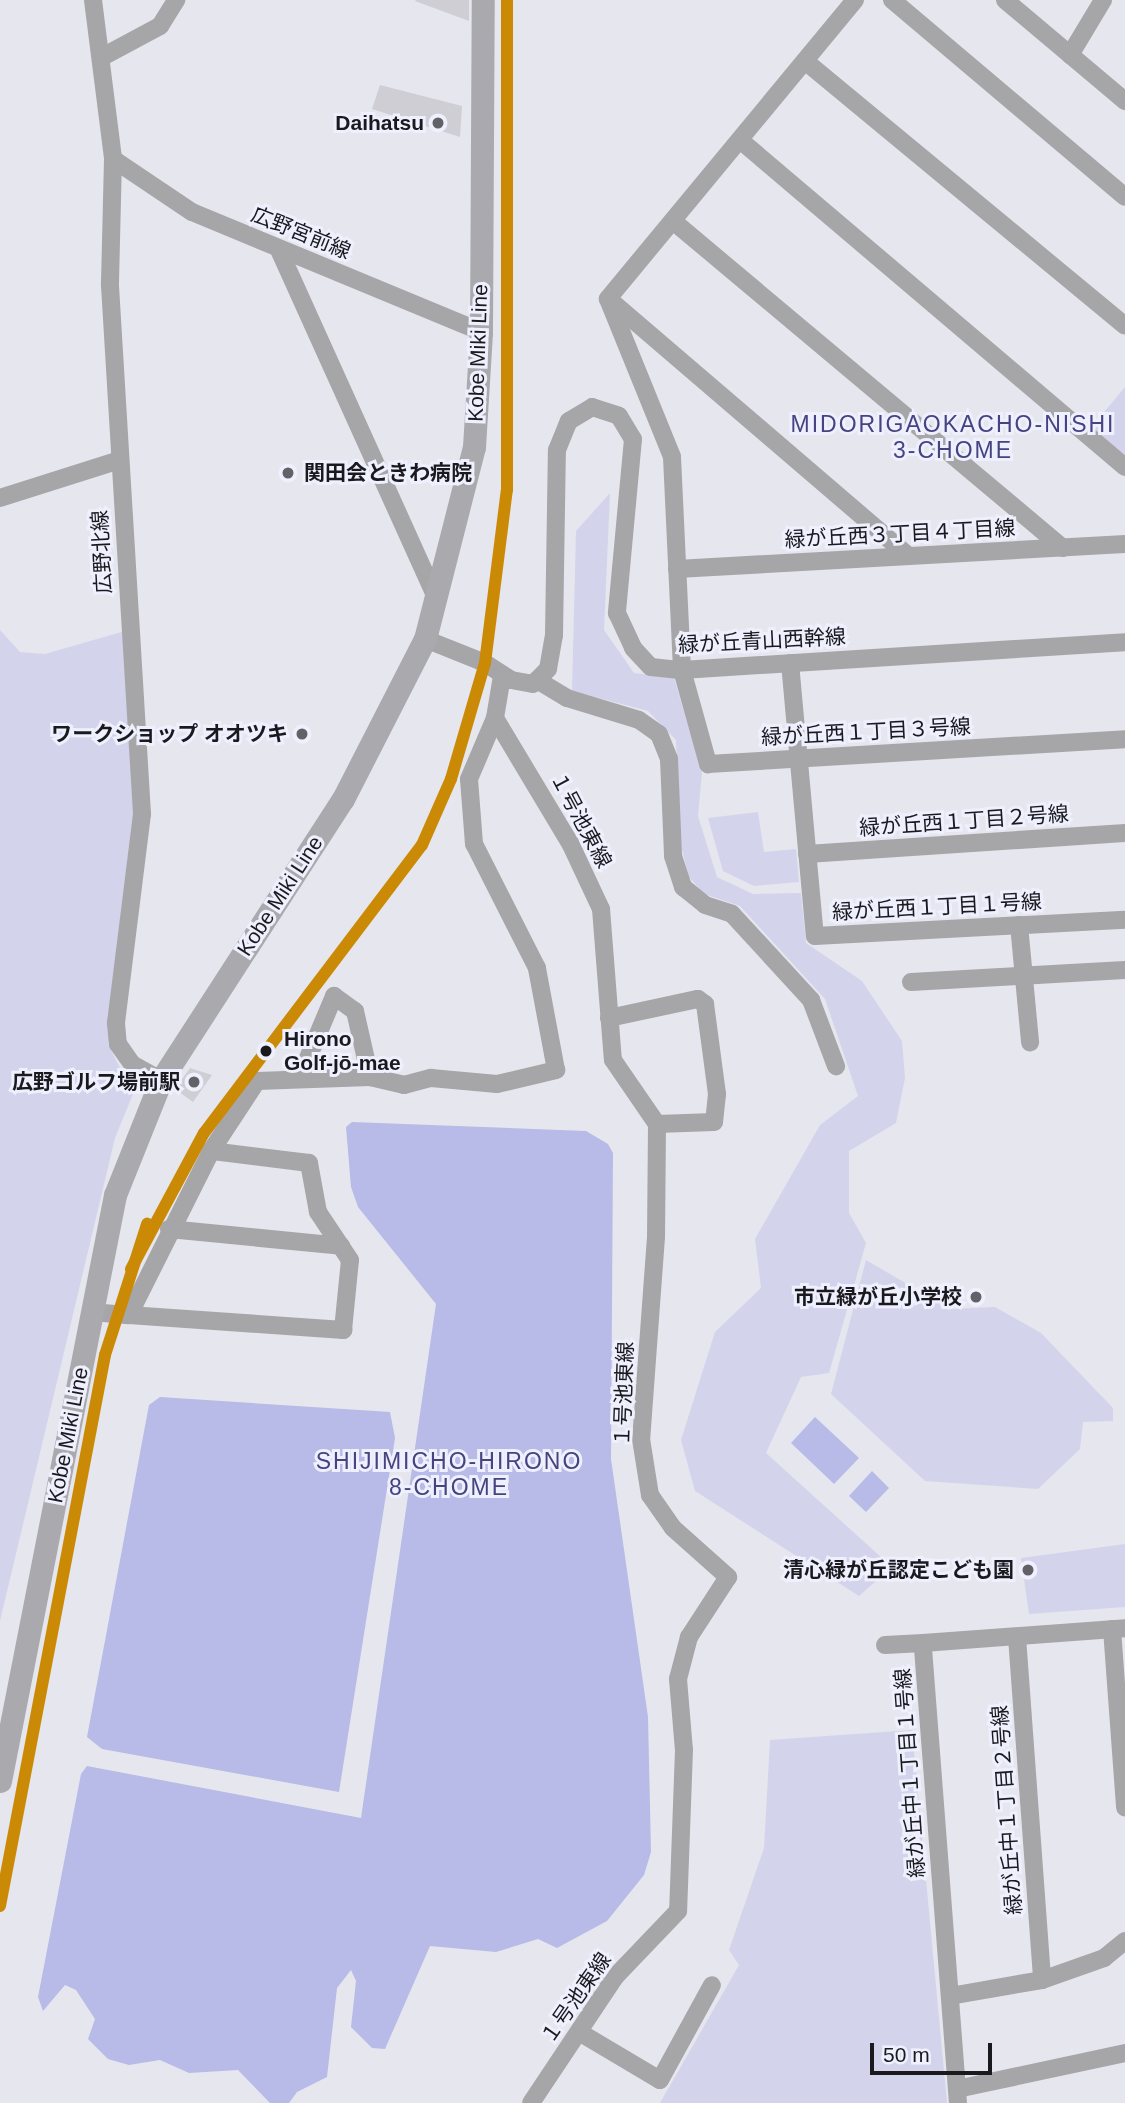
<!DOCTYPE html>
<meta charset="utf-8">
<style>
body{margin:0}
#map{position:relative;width:1125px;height:2103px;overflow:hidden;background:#e6e6ee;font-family:Arial,"Noto Sans JP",sans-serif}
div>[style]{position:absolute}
.green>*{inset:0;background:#d3d4ec}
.water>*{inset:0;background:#b8bae7}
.building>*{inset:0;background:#ceced4}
.minor>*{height:18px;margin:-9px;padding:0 9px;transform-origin:9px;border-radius:9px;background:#a6a6a9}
.major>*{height:23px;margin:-11.5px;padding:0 11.5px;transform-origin:11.5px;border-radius:11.5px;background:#aaaaae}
.rail-1>*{height:12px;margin:-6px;padding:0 6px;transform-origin:6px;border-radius:6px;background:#cb8a06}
.dots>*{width:19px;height:19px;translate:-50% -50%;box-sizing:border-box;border:4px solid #eff0fe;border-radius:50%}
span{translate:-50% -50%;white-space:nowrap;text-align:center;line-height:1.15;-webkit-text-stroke:6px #eff0fe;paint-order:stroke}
.poi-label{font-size:21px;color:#19191e;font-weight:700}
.right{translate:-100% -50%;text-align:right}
.left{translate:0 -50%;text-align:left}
.street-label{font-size:21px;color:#19191e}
.stop-label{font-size:21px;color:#19191e;font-weight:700}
.neighbourhood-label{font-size:23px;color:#454380;letter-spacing:2px}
.scale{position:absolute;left:870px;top:2043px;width:122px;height:32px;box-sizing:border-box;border:4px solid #19191e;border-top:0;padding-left:9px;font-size:21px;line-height:24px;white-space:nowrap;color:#19191e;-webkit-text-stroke:5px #eff0fe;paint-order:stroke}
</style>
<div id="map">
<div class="green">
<i style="clip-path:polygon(1125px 387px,1125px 467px,1086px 434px)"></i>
<i style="clip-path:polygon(610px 493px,604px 630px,634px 673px,674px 678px,702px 772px,698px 816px,717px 877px,753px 894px,801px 893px,806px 943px,862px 981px,902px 1041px,905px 1078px,896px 1123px,849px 1151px,849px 1213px,866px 1243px,829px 1373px,801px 1377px,766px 1453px,892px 1567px,859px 1596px,695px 1491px,681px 1440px,715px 1332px,761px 1288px,755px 1239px,820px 1125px,858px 1096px,825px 999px,740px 906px,704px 894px,689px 877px,680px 842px,676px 740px,648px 711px,572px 691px,576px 531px)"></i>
<i style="clip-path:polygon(0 630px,20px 652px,45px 654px,125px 631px,137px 821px,108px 1044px,133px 1094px,115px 1138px,0 1621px)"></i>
<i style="clip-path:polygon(758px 812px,764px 852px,796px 849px,799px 882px,754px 886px,723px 871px,708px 818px)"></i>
<i style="clip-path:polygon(866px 1260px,950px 1309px,995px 1307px,1041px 1333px,1113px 1408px,1113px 1421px,1083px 1422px,1080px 1449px,1038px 1489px,925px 1481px,831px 1394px)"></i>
<i style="clip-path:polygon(1125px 1544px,1125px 1607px,1029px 1614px,1021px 1558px)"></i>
<i style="clip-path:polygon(912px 1730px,947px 2103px,660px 2103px,739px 1965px,729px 1950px,764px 1848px,770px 1740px)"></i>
</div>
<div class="water">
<i style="clip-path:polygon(352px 1122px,586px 1131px,608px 1144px,613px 1153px,611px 1459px,648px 1717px,651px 1852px,644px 1875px,607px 1921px,557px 1948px,538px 1939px,496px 1952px,430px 1946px,385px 2049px,372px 2048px,351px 2027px,356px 1981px,351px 1970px,337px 1988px,327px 2077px,297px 2092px,289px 2103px,270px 2103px,238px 2070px,189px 2073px,160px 2060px,129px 2065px,108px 2059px,88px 2039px,95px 2019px,76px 1990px,65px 1985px,43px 2011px,38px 1997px,81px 1774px,87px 1766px,361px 1818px,436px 1304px,358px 1207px,351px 1187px,346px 1127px)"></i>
<i style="clip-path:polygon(160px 1397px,390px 1412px,395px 1438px,339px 1792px,102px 1749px,87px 1737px,149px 1405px)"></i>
<i style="clip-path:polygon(815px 1417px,859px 1458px,834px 1484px,791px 1443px)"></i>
<i style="clip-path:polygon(872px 1471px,889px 1488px,866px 1512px,849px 1496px)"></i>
</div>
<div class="building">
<i style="clip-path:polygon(416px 0,469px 0,469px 21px,415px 1px)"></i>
<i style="clip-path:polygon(380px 85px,462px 106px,460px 137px,372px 109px)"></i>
<i style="clip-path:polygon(190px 1068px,212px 1075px,193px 1102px,175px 1089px)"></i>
</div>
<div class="minor">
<i style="left:93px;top:0;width:160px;rotate:82.8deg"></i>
<i style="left:113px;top:159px;width:127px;rotate:91.4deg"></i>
<i style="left:110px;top:286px;width:529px;rotate:86.53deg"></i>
<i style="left:142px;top:814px;width:211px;rotate:97.1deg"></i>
<i style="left:116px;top:1023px;width:21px;rotate:85deg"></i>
<i style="left:118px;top:1044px;width:24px;rotate:55deg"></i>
<i style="left:132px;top:1064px;width:33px;rotate:29deg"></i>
<i style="left:855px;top:0;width:388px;rotate:129.6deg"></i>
<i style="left:608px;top:299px;width:170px;rotate:67.9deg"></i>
<i style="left:672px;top:457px;width:213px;rotate:87.3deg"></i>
<i style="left:682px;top:670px;width:98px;rotate:74.5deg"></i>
<i style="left:708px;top:764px;width:418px;rotate:-3.4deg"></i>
<i style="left:892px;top:0;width:305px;rotate:40.2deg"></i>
<i style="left:1005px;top:0;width:157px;rotate:40.1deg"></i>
<i style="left:1070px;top:55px;width:64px;rotate:-59deg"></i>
<i style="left:104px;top:56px;width:64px;rotate:-28.2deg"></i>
<i style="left:160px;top:26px;width:31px;rotate:-58deg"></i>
<i style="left:805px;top:61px;width:415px;rotate:39.6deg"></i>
<i style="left:740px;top:140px;width:505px;rotate:40.34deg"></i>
<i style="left:113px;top:159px;width:95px;rotate:33.9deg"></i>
<i style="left:192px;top:212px;width:313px;rotate:22.5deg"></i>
<i style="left:673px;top:221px;width:509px;rotate:39.98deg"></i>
<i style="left:280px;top:252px;width:380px;rotate:65.7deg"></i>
<i style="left:611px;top:301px;width:392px;rotate:40.6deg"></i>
<i style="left:0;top:498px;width:126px;rotate:-17.6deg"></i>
<i style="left:677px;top:569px;width:449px;rotate:-3.2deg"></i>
<i style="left:425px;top:639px;width:65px;rotate:21.8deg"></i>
<i style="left:485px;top:663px;width:31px;rotate:33deg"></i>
<i style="left:511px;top:680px;width:22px;rotate:10deg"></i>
<i style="left:533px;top:684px;width:21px;rotate:-45deg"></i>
<i style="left:548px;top:669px;width:35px;rotate:-80deg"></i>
<i style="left:554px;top:635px;width:185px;rotate:-89.1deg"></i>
<i style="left:557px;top:450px;width:31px;rotate:-68deg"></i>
<i style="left:569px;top:421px;width:27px;rotate:-31deg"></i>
<i style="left:592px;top:407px;width:28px;rotate:18deg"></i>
<i style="left:619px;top:416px;width:27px;rotate:59deg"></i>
<i style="left:633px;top:439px;width:175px;rotate:95.3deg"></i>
<i style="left:617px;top:613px;width:38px;rotate:65deg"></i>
<i style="left:633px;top:648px;width:26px;rotate:47deg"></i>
<i style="left:651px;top:667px;width:31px;rotate:6deg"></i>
<i style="left:682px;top:670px;width:444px;rotate:-3.6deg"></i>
<i style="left:790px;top:663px;width:274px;rotate:84.8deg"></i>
<i style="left:815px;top:936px;width:310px;rotate:-3deg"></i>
<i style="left:502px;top:676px;width:43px;rotate:99.5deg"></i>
<i style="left:495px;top:718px;width:148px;rotate:59.1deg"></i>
<i style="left:571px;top:845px;width:71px;rotate:64.9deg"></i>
<i style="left:601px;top:909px;width:151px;rotate:85.5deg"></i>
<i style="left:613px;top:1060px;width:78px;rotate:55.5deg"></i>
<i style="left:657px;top:1124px;width:113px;rotate:90.5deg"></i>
<i style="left:656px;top:1237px;width:203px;rotate:94.2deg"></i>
<i style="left:641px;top:1439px;width:57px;rotate:80.9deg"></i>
<i style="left:650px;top:1495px;width:40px;rotate:55.1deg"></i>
<i style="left:673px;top:1528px;width:74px;rotate:41.7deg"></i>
<i style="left:728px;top:1577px;width:72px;rotate:123deg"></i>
<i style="left:689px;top:1637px;width:43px;rotate:104.7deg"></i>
<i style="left:678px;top:1679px;width:71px;rotate:85.2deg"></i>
<i style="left:684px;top:1750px;width:161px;rotate:92.1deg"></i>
<i style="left:678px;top:1911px;width:91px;rotate:133.7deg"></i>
<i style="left:615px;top:1977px;width:151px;rotate:123.7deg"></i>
<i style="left:537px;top:680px;width:35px;rotate:31deg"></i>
<i style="left:567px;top:698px;width:75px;rotate:17deg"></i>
<i style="left:639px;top:720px;width:24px;rotate:35deg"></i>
<i style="left:659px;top:734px;width:27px;rotate:68deg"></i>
<i style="left:669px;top:759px;width:97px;rotate:87.6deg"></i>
<i style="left:673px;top:856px;width:33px;rotate:72deg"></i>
<i style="left:683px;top:887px;width:28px;rotate:39deg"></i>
<i style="left:705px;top:905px;width:28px;rotate:18deg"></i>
<i style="left:732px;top:914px;width:117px;rotate:47.4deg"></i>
<i style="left:811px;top:1000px;width:71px;rotate:69.3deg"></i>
<i style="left:807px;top:854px;width:319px;rotate:-3.8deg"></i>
<i style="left:1019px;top:925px;width:118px;rotate:84.6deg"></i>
<i style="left:911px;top:982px;width:214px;rotate:-3.2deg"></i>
<i style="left:609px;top:1018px;width:91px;rotate:-12.1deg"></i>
<i style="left:698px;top:999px;width:9px;rotate:36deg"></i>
<i style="left:705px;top:1004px;width:91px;rotate:82.4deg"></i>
<i style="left:717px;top:1094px;width:28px;rotate:96deg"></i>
<i style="left:714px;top:1122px;width:57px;rotate:178deg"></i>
<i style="left:300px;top:1077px;width:88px;rotate:-67.2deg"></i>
<i style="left:334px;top:996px;width:26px;rotate:36deg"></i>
<i style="left:355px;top:1011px;width:68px;rotate:77.2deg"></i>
<i style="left:169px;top:1229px;width:173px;rotate:5.6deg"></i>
<i style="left:92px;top:1312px;width:37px;rotate:5deg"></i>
<i style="left:129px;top:1315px;width:183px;rotate:-63.4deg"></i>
<i style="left:211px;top:1151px;width:84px;rotate:-56.7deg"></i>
<i style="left:257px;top:1081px;width:113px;rotate:-2deg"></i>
<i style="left:370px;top:1077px;width:35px;rotate:13deg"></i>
<i style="left:404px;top:1085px;width:28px;rotate:-15deg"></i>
<i style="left:431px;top:1078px;width:66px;rotate:5.2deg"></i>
<i style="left:497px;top:1084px;width:61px;rotate:-13.3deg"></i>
<i style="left:556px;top:1070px;width:104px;rotate:-100.6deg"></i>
<i style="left:537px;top:968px;width:139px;rotate:-116.9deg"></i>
<i style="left:474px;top:844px;width:65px;rotate:-94.4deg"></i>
<i style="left:469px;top:779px;width:66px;rotate:-66.9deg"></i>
<i style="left:129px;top:1315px;width:215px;rotate:4deg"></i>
<i style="left:343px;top:1330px;width:70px;rotate:-84.3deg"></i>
<i style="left:350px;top:1260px;width:58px;rotate:-123.7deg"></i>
<i style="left:318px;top:1212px;width:50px;rotate:-100.4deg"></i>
<i style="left:309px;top:1163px;width:99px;rotate:-173deg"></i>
<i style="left:1112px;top:1629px;width:179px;rotate:85.8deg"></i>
<i style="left:1017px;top:1637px;width:344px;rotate:85.8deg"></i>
<i style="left:885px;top:1645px;width:38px;rotate:-3deg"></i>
<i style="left:950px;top:1996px;width:93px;rotate:-9.9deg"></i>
<i style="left:1042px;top:1980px;width:66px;rotate:-19.5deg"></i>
<i style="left:1104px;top:1958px;width:27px;rotate:-39deg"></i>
<i style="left:579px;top:2032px;width:94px;rotate:30.7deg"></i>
<i style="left:660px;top:2080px;width:108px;rotate:-61.3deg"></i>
<i style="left:957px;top:2089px;width:172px;rotate:-12.1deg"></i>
<i style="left:958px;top:2103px;width:461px;rotate:-94.4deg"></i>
<i style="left:923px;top:1643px;width:203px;rotate:-4.2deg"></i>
</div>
<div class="major">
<i style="left:0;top:1781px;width:597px;rotate:-78.9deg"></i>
<i style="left:115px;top:1195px;width:124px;rotate:-68.2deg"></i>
<i style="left:161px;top:1080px;width:335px;rotate:-57.1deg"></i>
<i style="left:343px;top:799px;width:180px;rotate:-62.9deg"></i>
<i style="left:425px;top:639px;width:198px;rotate:-75.7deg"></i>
<i style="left:474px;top:447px;width:115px;rotate:-86.5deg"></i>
<i style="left:481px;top:332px;width:332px;rotate:-89.7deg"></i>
</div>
<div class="rail-1">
<i style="left:131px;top:1269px;width:154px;rotate:-61.8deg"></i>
<i style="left:204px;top:1133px;width:361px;rotate:-52.9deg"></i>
<i style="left:422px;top:845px;width:72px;rotate:-66.3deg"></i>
<i style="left:451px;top:779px;width:121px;rotate:-73.7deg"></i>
<i style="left:485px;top:663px;width:174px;rotate:-82.8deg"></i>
<i style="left:507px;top:490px;width:490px;rotate:-90deg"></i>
<i style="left:0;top:1906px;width:561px;rotate:-79.21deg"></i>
<i style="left:105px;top:1355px;width:138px;rotate:-72.2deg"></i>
</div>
<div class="dots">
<i style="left:438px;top:123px;background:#616167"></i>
<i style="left:288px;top:473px;background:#616167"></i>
<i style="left:302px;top:734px;background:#616167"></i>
<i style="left:266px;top:1051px;background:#19191e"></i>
<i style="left:194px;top:1082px;background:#616167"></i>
<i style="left:976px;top:1297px;background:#616167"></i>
<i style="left:1028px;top:1570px;background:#616167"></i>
</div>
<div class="poi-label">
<span class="right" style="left:424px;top:123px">Daihatsu</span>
<span class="left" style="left:304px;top:473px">関田会ときわ病院</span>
<span class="right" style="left:288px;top:734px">ワークショップ オオツキ</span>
<span class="right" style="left:180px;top:1082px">広野ゴルフ場前駅</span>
<span class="right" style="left:962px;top:1297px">市立緑が丘小学校</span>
<span class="right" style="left:1014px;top:1570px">清心緑が丘認定こども園</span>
</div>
<div class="street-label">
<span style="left:301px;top:233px;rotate:22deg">広野宮前線</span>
<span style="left:478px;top:353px;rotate:-88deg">Kobe Miki Line</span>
<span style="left:900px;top:534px;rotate:-3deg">緑が丘西３丁目４丁目線</span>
<span style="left:102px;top:552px;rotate:-93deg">広野北線</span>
<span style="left:762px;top:641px;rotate:-3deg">緑が丘青山西幹線</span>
<span style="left:866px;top:732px;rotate:-3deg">緑が丘西１丁目３号線</span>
<span style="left:581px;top:820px;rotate:62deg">１号池東線</span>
<span style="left:964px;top:821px;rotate:-4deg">緑が丘西１丁目２号線</span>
<span style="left:280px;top:896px;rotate:-57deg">Kobe Miki Line</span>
<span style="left:937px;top:907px;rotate:-3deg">緑が丘西１丁目１号線</span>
<span style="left:624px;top:1394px;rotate:-88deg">１号池東線</span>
<span style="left:68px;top:1435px;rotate:-79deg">Kobe Miki Line</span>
<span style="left:910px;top:1773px;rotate:-94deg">緑が丘中１丁目１号線</span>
<span style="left:1007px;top:1810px;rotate:-94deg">緑が丘中１丁目２号線</span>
<span style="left:576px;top:1998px;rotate:-55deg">１号池東線</span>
</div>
<div class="stop-label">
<span class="left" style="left:284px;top:1051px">Hirono<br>Golf-jō-mae</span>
</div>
<div class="neighbourhood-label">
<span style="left:953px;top:437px">MIDORIGAOKACHO-NISHI<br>3-CHOME</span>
<span style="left:449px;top:1474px">SHIJIMICHO-HIRONO<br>8-CHOME</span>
</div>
<div class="scale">50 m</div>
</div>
